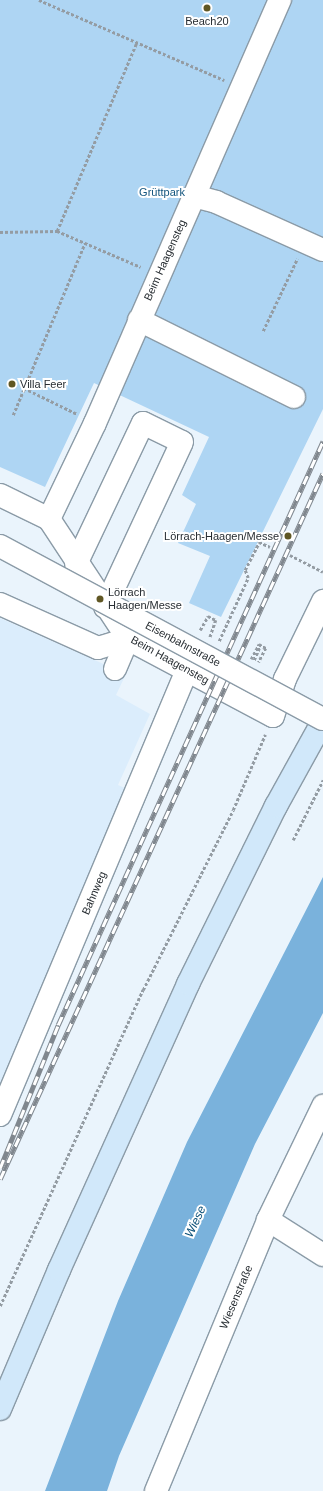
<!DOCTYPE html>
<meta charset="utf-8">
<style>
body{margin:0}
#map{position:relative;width:323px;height:1491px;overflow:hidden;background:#eaf4fc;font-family:Helvetica,sans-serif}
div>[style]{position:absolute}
.built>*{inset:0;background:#dbedfc}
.green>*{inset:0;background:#aed5f3}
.water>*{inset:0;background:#7ab2dc}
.path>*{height:2.5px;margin-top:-1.25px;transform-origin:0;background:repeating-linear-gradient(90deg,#949ca3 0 3px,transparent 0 5px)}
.roads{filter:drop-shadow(1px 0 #8b9ba7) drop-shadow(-1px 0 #8b9ba7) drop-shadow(0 1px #8b9ba7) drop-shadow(0 -1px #8b9ba7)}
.minor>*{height:22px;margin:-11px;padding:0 11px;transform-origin:11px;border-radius:11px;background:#fff}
.major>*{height:22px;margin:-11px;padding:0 11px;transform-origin:11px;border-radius:11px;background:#d1e8fa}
.rail>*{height:4.5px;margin-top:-2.25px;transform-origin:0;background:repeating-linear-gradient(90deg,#fff 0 9px,#80878e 0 18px);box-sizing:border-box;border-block:1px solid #80878e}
.bridges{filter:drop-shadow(1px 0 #8b9ba7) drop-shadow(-1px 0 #8b9ba7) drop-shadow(0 1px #8b9ba7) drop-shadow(0 -1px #8b9ba7)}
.minor-bridge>*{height:22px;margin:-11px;padding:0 11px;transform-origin:11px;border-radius:11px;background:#fff}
.dots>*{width:11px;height:11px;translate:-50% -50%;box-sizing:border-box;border:2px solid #fff;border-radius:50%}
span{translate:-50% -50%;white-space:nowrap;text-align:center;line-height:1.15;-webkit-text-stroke:4px #fff;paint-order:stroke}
.poi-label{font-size:11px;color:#272d32}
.left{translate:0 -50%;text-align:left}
.right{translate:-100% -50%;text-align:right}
.park-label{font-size:11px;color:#13557e}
.street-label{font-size:11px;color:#272d32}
.water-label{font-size:12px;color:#0b5078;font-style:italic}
</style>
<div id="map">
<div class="built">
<i style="clip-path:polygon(0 618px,126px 674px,116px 695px,150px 714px,118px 785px,129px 790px,0 1085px)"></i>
</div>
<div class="green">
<i style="clip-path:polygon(0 0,323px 0,323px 409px,221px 617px,189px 603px,210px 556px,178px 543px,196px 504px,182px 495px,209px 437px,94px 383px,45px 487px,0 467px)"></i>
</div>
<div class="water">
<i style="clip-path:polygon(323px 877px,323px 1013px,255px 1144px,119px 1456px,107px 1491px,45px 1491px,118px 1301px,187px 1142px)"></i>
</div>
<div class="path">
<i style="left:39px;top:0;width:202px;rotate:23.4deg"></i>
<i style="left:57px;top:231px;width:205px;rotate:-67.1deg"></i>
<i style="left:0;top:232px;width:57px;rotate:-1deg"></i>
<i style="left:57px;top:231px;width:91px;rotate:23.2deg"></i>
<i style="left:263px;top:331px;width:80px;rotate:-64.7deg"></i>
<i style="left:24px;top:388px;width:59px;rotate:26.1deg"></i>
<i style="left:13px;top:415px;width:186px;rotate:-67.3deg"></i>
<i style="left:290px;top:555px;width:37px;rotate:27deg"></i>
<i style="left:200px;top:630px;width:16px;rotate:-60deg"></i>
<i style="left:208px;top:616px;width:9px;rotate:27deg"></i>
<i style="left:216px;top:620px;width:18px;rotate:109deg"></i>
<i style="left:219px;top:641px;width:69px;rotate:-65.3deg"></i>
<i style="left:248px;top:578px;width:9px;rotate:-111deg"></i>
<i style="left:245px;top:570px;width:31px;rotate:-63deg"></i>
<i style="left:259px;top:542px;width:12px;rotate:24deg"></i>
<i style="left:251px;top:659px;width:17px;rotate:-62deg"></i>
<i style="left:259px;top:644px;width:8px;rotate:30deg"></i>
<i style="left:266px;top:648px;width:16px;rotate:117deg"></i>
<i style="left:254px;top:660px;width:15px;rotate:-67deg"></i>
<i style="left:293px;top:840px;width:67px;rotate:-63.4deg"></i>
<i style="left:0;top:1306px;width:347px;rotate:-65.7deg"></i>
<i style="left:143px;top:990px;width:201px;rotate:-63.4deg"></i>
<i style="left:233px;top:810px;width:82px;rotate:-66.9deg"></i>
</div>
<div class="roads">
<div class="minor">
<i style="left:194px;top:196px;width:23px;rotate:15deg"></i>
<i style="left:216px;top:202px;width:117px;rotate:24.2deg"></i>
<i style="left:139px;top:320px;width:173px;rotate:26.4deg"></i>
<i style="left:0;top:495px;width:55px;rotate:26.1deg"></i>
<i style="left:49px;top:519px;width:144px;rotate:56.6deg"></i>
<i style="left:128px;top:639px;width:164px;rotate:28deg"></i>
<i style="left:273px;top:716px;width:39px;rotate:-72deg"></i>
<i style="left:285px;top:679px;width:87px;rotate:-64deg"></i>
<i style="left:49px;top:519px;width:106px;rotate:-64.4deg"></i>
<i style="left:95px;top:423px;width:462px;rotate:-66.4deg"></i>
<i style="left:76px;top:564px;width:156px;rotate:-64.6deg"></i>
<i style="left:143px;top:423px;width:43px;rotate:26deg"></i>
<i style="left:182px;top:442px;width:182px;rotate:115deg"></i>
<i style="left:0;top:604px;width:107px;rotate:24.2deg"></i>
<i style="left:98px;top:648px;width:31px;rotate:-17deg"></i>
<i style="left:115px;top:669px;width:33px;rotate:-67deg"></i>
<i style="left:0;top:1115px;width:483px;rotate:-67.2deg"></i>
<i style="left:268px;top:1220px;width:65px;rotate:32.5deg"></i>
<i style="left:156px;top:1491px;width:293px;rotate:-67.5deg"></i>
<i style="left:268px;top:1220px;width:127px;rotate:-64.2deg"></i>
</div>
<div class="major">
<i style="left:0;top:1409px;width:151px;rotate:-67deg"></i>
<i style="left:59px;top:1270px;width:314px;rotate:-65.7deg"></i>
<i style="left:188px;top:984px;width:199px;rotate:-63.7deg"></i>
<i style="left:276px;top:806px;width:97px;rotate:-61.1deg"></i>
</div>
</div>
<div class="rail">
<i style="left:0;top:1168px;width:154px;rotate:-67.9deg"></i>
<i style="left:58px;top:1025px;width:641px;rotate:-65.59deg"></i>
<i style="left:0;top:1179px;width:776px;rotate:-65.42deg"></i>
</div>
<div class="bridges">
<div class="minor-bridge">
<i style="left:0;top:546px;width:366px;rotate:28.2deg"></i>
</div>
</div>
<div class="dots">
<i style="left:207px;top:8px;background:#605724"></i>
<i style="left:12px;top:384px;background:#605724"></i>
<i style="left:288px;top:536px;background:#605724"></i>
<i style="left:100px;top:599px;background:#605724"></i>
</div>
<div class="poi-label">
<span style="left:207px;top:21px">Beach20</span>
<span class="left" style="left:20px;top:384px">Villa Feer</span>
<span class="right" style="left:279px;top:536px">Lörrach-Haagen/Messe</span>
<span class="left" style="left:108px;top:599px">Lörrach<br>Haagen/Messe</span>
</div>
<div class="park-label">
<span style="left:162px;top:192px">Grüttpark</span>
</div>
<div class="street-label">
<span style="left:165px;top:260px;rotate:-66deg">Beim Haagensteg</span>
<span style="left:183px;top:644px;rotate:28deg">Eisenbahnstraße</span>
<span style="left:170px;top:660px;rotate:29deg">Beim Haagensteg</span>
<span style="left:94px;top:893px;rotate:-67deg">Bahnweg</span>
<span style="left:236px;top:1297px;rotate:-67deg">Wiesenstraße</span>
</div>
<div class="water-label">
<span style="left:196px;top:1222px;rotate:-65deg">Wiese</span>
</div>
</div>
